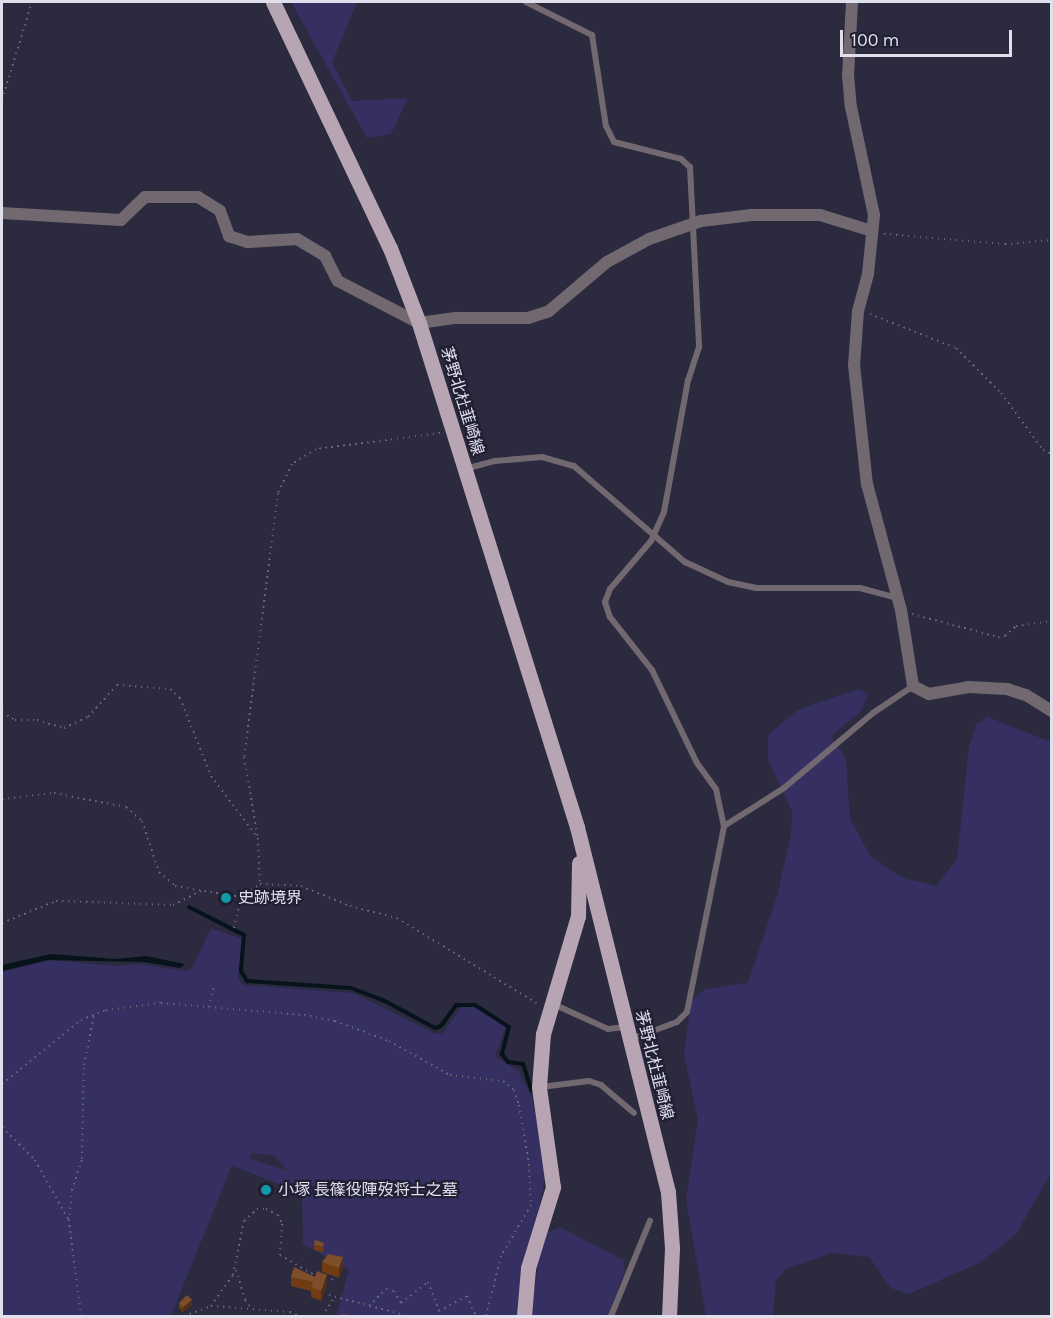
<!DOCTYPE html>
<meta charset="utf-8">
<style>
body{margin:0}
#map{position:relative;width:1053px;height:1318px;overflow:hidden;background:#2b2a3e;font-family:Karla,"Noto Sans JP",sans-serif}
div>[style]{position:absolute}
.green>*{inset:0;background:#353061}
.water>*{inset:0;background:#07131b}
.stream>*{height:4px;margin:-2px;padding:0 2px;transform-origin:2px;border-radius:2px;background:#07131b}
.path>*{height:2px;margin-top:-1px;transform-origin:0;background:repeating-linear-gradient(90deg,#676778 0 1.5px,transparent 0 6px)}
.service>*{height:6px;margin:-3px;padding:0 3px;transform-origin:3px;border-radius:3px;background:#726970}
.minor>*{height:12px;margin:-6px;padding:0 6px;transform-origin:6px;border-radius:6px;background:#726970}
.primary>*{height:15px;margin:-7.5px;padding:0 7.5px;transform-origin:7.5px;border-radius:7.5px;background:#b8a5b4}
.wall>*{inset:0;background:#713c12}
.shaded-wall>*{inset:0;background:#502e19}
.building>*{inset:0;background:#7d4e29}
.dots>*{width:16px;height:16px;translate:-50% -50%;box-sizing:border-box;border:3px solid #212033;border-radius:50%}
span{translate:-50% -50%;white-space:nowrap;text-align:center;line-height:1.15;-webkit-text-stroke:4.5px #212033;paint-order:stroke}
.street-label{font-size:16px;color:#e0e0ed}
.poi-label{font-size:16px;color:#e0e0ed}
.left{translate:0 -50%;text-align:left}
.frame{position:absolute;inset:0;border:3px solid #e0e0ed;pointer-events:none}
.scale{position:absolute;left:840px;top:30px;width:172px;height:27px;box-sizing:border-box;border:3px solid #e0e0ed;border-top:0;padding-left:8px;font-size:18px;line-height:21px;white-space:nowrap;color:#e0e0ed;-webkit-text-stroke:4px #212033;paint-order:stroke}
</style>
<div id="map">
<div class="green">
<i style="clip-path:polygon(291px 2px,357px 2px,332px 62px,352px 101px,408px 98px,391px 134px,367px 138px)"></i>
<i style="clip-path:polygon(859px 689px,868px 694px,861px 711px,831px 736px,846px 759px,850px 819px,871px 857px,903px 878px,936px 886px,957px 859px,969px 747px,977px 723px,988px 717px,1051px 742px,1051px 1173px,1016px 1234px,979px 1263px,909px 1294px,891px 1288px,869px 1257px,832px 1253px,786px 1269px,776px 1280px,773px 1316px,706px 1316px,686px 1199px,698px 1120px,684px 1054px,691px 1001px,705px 989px,748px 983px,777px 896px,791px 834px,792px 811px,768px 760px,768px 735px,799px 709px)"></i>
<i style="clip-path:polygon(evenodd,211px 928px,242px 939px,238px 979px,244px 985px,353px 993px,436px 1034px,443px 1033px,462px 1006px,471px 1005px,506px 1026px,495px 1056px,518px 1071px,532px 1097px,546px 1172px,518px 1316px,336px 1316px,349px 1270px,303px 1244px,302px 1194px,232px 1165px,171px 1316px,2px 1316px,2px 972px,50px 960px,114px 966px,139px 964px,185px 971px,192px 968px,211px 928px,252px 1153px,274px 1156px,288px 1171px,250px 1159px,252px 1153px)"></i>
<i style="clip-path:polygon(560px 1227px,623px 1260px,625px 1271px,607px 1316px,531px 1316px,539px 1257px,548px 1232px)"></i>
</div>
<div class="water">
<i style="clip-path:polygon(51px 954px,116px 959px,146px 956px,185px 964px,180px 968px,144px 962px,48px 960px,2px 971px,2px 965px)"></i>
</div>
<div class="stream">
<i style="left:189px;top:907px;width:62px;rotate:27deg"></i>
<i style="left:244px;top:935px;width:36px;rotate:95deg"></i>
<i style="left:241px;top:971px;width:12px;rotate:59deg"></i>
<i style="left:247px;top:981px;width:104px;rotate:3.9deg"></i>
<i style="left:351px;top:988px;width:36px;rotate:21deg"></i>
<i style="left:385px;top:1001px;width:57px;rotate:28.4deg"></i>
<i style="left:435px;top:1028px;width:6px;rotate:-18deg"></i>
<i style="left:441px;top:1026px;width:26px;rotate:-54deg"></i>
<i style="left:456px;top:1005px;width:19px"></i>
<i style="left:475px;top:1005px;width:40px;rotate:32.9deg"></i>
<i style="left:509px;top:1027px;width:28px;rotate:105deg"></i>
<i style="left:502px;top:1054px;width:10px;rotate:53deg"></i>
<i style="left:508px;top:1062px;width:15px;rotate:8deg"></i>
<i style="left:523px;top:1064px;width:28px;rotate:72deg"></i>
</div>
<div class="path">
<i style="left:2px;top:100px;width:102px;rotate:-73deg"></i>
<i style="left:884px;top:234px;width:121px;rotate:4.7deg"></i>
<i style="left:1005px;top:244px;width:47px;rotate:-4.9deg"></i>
<i style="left:870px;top:314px;width:92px;rotate:21.6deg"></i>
<i style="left:956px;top:348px;width:64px;rotate:45deg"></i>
<i style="left:1001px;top:393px;width:71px;rotate:53.6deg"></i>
<i style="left:1043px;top:450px;width:10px;rotate:24deg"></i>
<i style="left:440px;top:433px;width:125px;rotate:172.6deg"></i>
<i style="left:316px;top:449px;width:28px;rotate:148deg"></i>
<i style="left:292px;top:464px;width:32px;rotate:116deg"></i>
<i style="left:278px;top:493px;width:266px;rotate:97.3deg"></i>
<i style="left:244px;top:757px;width:82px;rotate:80.2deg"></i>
<i style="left:258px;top:838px;width:46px;rotate:87.5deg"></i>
<i style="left:260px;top:884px;width:41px;rotate:2.8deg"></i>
<i style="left:301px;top:886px;width:53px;rotate:22.2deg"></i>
<i style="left:350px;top:906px;width:49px;rotate:14.3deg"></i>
<i style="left:397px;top:918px;width:165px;rotate:31.4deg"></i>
<i style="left:912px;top:614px;width:89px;rotate:15deg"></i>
<i style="left:998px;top:637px;width:7px;rotate:-8deg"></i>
<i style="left:1005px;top:636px;width:15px;rotate:-42deg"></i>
<i style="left:1016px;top:626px;width:36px;rotate:-8deg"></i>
<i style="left:2px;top:712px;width:15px;rotate:32deg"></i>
<i style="left:15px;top:720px;width:22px"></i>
<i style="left:37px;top:720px;width:28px;rotate:17deg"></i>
<i style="left:64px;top:728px;width:26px;rotate:-25deg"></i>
<i style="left:88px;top:717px;width:43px;rotate:-47.8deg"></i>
<i style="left:117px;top:685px;width:53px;rotate:4.3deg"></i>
<i style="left:170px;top:689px;width:13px;rotate:42deg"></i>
<i style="left:180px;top:698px;width:84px;rotate:68.3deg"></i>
<i style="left:211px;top:776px;width:78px;rotate:52.8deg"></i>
<i style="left:2px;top:799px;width:52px;rotate:-6.6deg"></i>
<i style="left:54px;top:793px;width:73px;rotate:11deg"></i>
<i style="left:126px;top:807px;width:21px;rotate:41deg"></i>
<i style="left:142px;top:821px;width:54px;rotate:71.6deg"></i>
<i style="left:159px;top:872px;width:21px;rotate:41deg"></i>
<i style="left:175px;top:886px;width:67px;rotate:9.5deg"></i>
<i style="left:241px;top:897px;width:23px;rotate:-34deg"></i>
<i style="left:2px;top:923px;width:58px;rotate:-22.2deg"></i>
<i style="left:56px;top:901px;width:117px;rotate:2deg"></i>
<i style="left:173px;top:905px;width:34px;rotate:-27deg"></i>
<i style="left:234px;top:928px;width:32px;rotate:-77deg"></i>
<i style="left:209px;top:1007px;width:22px;rotate:-77deg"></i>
<i style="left:2px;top:1084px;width:102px;rotate:-39deg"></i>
<i style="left:81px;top:1020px;width:27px;rotate:-22deg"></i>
<i style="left:106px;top:1010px;width:55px;rotate:-7.3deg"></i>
<i style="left:161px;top:1003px;width:144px;rotate:4.8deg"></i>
<i style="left:304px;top:1015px;width:32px;rotate:11deg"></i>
<i style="left:335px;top:1021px;width:58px;rotate:20.3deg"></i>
<i style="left:389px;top:1041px;width:70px;rotate:29.1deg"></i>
<i style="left:450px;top:1075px;width:53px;rotate:6.5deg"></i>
<i style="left:503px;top:1081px;width:14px;rotate:39deg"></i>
<i style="left:514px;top:1090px;width:16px;rotate:72deg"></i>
<i style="left:519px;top:1105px;width:60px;rotate:80.4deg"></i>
<i style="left:529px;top:1164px;width:41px;rotate:87.2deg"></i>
<i style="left:531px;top:1205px;width:59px;rotate:120.5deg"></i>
<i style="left:501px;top:1256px;width:62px;rotate:104deg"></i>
<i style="left:2px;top:1127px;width:47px;rotate:45deg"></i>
<i style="left:35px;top:1160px;width:68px;rotate:60.8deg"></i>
<i style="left:236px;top:1270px;width:31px;rotate:73deg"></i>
<i style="left:245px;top:1300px;width:11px;rotate:52deg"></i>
<i style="left:332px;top:1280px;width:2px;rotate:-63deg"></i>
<i style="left:329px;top:1295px;width:82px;rotate:14.9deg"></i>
<i style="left:211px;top:1306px;width:38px;rotate:-55deg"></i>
<i style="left:233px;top:1275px;width:55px;rotate:-78.5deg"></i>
<i style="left:244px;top:1221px;width:18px;rotate:-43deg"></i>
<i style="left:257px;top:1209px;width:9px"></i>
<i style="left:266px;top:1209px;width:13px;rotate:27deg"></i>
<i style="left:278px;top:1215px;width:10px;rotate:66deg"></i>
<i style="left:282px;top:1224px;width:31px;rotate:94deg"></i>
<i style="left:280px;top:1255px;width:42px;rotate:30.3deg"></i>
<i style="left:369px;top:1306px;width:24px;rotate:-45deg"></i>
<i style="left:386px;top:1289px;width:8px;rotate:14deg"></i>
<i style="left:394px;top:1291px;width:14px;rotate:60deg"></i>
<i style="left:401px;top:1303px;width:34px;rotate:-38deg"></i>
<i style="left:428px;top:1282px;width:31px;rotate:69deg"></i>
<i style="left:439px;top:1311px;width:32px;rotate:-28deg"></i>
<i style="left:467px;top:1296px;width:22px;rotate:66deg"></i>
<i style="left:81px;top:1316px;width:96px;rotate:-97.2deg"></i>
<i style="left:69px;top:1221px;width:31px;rotate:-84deg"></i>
<i style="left:72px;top:1190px;width:33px;rotate:-72deg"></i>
<i style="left:82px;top:1159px;width:94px;rotate:-88.8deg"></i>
<i style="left:84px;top:1065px;width:51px;rotate:-78.7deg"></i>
<i style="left:184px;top:1316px;width:29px;rotate:-20deg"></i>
<i style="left:211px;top:1306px;width:79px;rotate:4.3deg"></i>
<i style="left:290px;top:1312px;width:10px;rotate:24deg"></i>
<i style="left:322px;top:1316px;width:23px;rotate:-56deg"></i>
</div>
<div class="service">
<i style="left:526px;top:2px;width:74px;rotate:26.6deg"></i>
<i style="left:592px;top:35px;width:92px;rotate:81.3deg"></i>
<i style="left:606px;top:126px;width:18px;rotate:63deg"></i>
<i style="left:614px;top:142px;width:69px;rotate:14.2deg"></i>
<i style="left:681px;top:159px;width:12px;rotate:42deg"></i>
<i style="left:690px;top:167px;width:180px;rotate:87.1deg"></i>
<i style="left:699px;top:347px;width:35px;rotate:108deg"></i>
<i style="left:688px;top:380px;width:134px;rotate:100.3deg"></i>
<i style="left:664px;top:512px;width:32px;rotate:114deg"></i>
<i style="left:651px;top:541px;width:63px;rotate:130.5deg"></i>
<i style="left:610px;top:589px;width:14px;rotate:111deg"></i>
<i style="left:605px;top:602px;width:16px;rotate:72deg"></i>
<i style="left:610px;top:617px;width:68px;rotate:51.6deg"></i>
<i style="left:652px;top:670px;width:103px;rotate:64.2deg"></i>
<i style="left:697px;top:763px;width:32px;rotate:54deg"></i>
<i style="left:716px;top:789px;width:38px;rotate:78deg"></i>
<i style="left:465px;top:469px;width:31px;rotate:-15deg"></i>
<i style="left:495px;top:461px;width:47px;rotate:-4.9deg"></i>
<i style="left:542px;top:457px;width:33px;rotate:16deg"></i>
<i style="left:574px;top:466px;width:147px;rotate:40.9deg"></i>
<i style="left:685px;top:562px;width:47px;rotate:24.9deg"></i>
<i style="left:728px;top:582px;width:29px;rotate:12deg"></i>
<i style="left:756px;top:588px;width:104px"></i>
<i style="left:860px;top:588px;width:38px;rotate:15deg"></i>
<i style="left:551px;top:1003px;width:63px;rotate:24.5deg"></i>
<i style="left:608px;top:1029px;width:17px;rotate:-7deg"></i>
<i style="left:631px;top:1039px;width:49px;rotate:-20.3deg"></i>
<i style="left:677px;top:1022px;width:14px;rotate:-45deg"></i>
<i style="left:687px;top:1012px;width:190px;rotate:-78.7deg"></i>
<i style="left:724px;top:826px;width:71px;rotate:-32.3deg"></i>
<i style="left:784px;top:788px;width:116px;rotate:-40.1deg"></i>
<i style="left:873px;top:713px;width:48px;rotate:-34deg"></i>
<i style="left:541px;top:1087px;width:48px;rotate:-7.1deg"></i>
<i style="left:589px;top:1081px;width:13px;rotate:18deg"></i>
<i style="left:601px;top:1085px;width:43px;rotate:40.3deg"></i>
<i style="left:611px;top:1316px;width:103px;rotate:-67.7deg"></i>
</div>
<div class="minor">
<i style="left:852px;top:2px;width:73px;rotate:93.1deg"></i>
<i style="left:848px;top:75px;width:32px;rotate:85deg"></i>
<i style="left:851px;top:107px;width:110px;rotate:78deg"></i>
<i style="left:874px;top:215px;width:59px;rotate:95.8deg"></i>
<i style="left:868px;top:274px;width:38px;rotate:105deg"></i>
<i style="left:858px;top:311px;width:54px;rotate:94.2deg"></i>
<i style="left:854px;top:365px;width:120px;rotate:83.8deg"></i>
<i style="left:867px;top:484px;width:131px;rotate:74.9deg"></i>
<i style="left:901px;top:610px;width:77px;rotate:81deg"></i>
<i style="left:913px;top:686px;width:18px;rotate:27deg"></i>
<i style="left:929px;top:694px;width:40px;rotate:-10deg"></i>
<i style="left:968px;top:687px;width:39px;rotate:3deg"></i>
<i style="left:1007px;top:689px;width:20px;rotate:18deg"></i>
<i style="left:1026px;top:695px;width:31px;rotate:32deg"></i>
<i style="left:2px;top:213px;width:119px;rotate:3.4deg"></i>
<i style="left:121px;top:220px;width:33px;rotate:-44deg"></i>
<i style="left:145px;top:197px;width:53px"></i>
<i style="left:198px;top:197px;width:26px;rotate:32deg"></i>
<i style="left:220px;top:211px;width:27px;rotate:70deg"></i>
<i style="left:229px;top:236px;width:20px;rotate:18deg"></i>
<i style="left:248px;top:242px;width:49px;rotate:-3.5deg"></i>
<i style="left:297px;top:239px;width:33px;rotate:31deg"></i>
<i style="left:325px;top:256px;width:28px;rotate:63deg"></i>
<i style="left:338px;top:281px;width:91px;rotate:27.4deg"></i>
<i style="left:419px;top:323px;width:37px;rotate:-8deg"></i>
<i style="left:456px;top:318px;width:72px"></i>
<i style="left:528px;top:318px;width:22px;rotate:-18deg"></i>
<i style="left:549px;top:311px;width:76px;rotate:-40.2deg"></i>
<i style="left:607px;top:262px;width:48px;rotate:-28.7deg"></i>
<i style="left:649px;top:239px;width:55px;rotate:-19.1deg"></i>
<i style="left:701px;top:221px;width:51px;rotate:-6.7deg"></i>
<i style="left:752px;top:215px;width:68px"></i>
<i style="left:820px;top:215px;width:54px;rotate:17.1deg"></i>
</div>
<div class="primary">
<i style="left:273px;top:2px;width:272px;rotate:64.6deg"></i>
<i style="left:390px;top:248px;width:80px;rotate:68.9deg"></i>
<i style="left:419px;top:323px;width:528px;rotate:72.59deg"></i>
<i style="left:577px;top:827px;width:376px;rotate:76deg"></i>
<i style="left:668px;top:1192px;width:56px;rotate:85.9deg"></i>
<i style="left:672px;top:1248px;width:68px;rotate:92.5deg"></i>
<i style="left:524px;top:1316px;width:48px;rotate:-85.2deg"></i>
<i style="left:528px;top:1268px;width:85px;rotate:-72.8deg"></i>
<i style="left:553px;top:1187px;width:101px;rotate:-98deg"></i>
<i style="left:539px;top:1087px;width:53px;rotate:-85.7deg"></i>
<i style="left:543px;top:1034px;width:123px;rotate:-73.5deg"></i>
<i style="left:578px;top:916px;width:53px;rotate:-88.9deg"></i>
</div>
<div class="wall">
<i style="clip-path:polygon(314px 1245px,324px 1248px,323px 1252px,314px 1250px)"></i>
<i style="clip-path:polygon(322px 1262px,343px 1267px,339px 1278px,322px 1272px)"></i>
<i style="clip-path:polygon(291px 1277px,327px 1285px,321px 1301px,311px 1297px,311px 1291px,291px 1286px)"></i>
<i style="clip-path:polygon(179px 1303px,192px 1305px,183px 1312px,179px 1308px)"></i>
</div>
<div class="shaded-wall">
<i style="clip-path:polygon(343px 1257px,343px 1267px,339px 1278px,339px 1268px)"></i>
<i style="clip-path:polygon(327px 1275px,327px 1285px,321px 1301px,321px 1291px)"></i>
<i style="clip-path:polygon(192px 1300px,192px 1305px,183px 1312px,183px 1307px)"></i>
</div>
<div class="building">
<i style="clip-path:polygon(315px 1240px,324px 1243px,323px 1247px,314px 1245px)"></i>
<i style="clip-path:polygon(328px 1254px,343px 1257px,339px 1268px,322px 1262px)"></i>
<i style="clip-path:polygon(294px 1267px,315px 1277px,317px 1271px,327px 1275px,321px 1291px,311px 1287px,313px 1282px,291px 1277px)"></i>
<i style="clip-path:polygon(187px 1295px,192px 1300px,183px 1307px,179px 1303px)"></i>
<i style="clip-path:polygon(342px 1314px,356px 1316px,356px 1317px,341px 1317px)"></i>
</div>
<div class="dots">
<i style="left:226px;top:898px;background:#0f9aa8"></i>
<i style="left:266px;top:1190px;background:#0f9aa8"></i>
</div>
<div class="street-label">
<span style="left:462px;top:401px;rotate:73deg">茅野北杜韮崎線</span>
<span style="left:654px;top:1065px;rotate:76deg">茅野北杜韮崎線</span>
</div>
<div class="poi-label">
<span class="left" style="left:238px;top:898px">史跡境界</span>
<span class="left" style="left:278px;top:1190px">小塚 長篠役陣歿将士之墓</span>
</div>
<div class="frame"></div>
<div class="scale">100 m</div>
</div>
